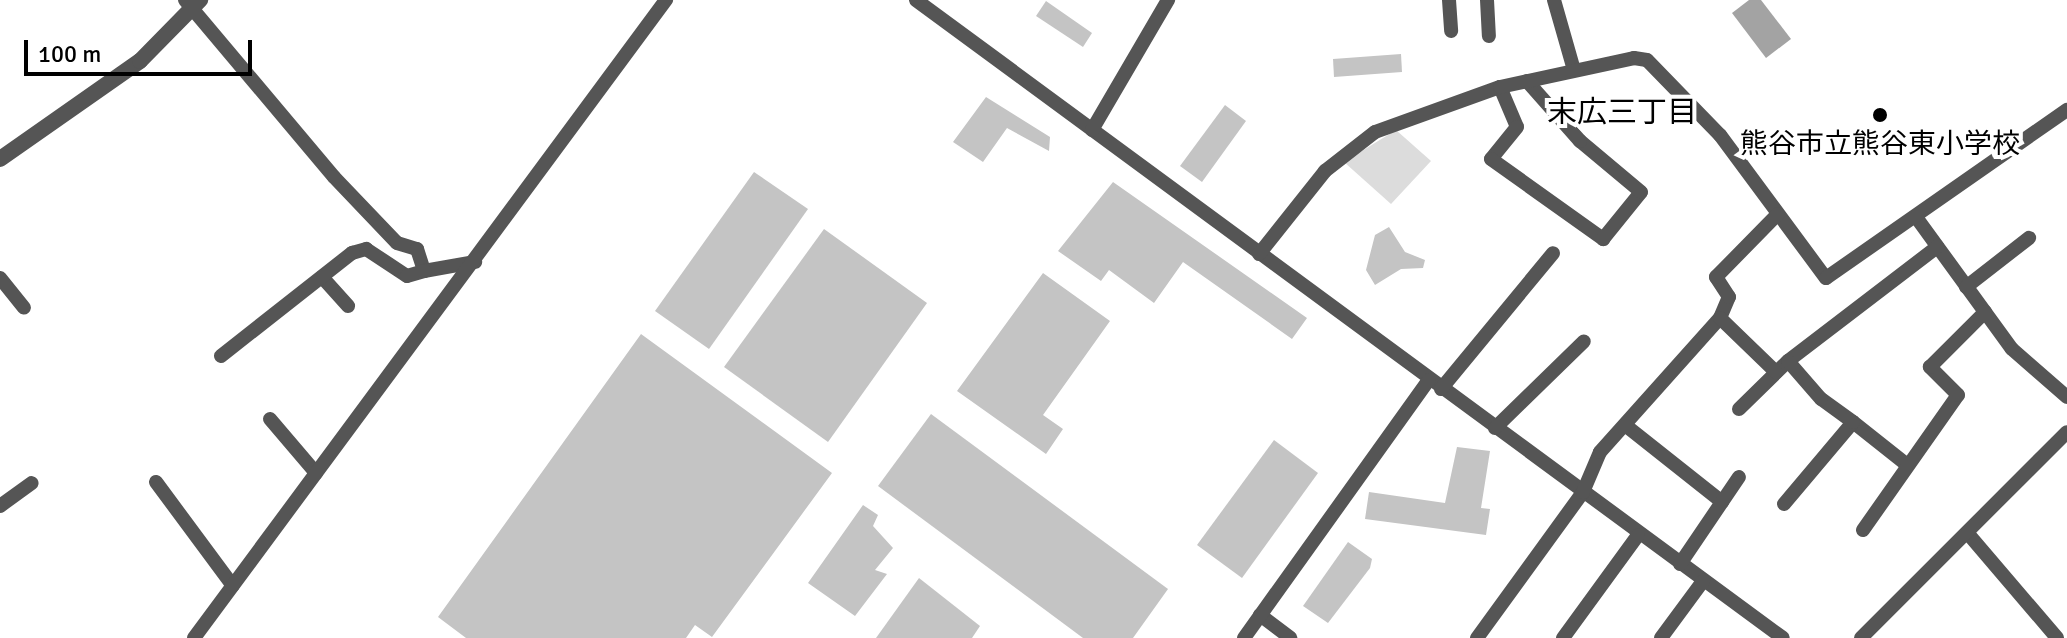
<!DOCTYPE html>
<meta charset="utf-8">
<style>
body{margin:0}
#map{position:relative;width:2067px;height:638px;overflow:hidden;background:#fff;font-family:Signika,"Noto Sans JP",sans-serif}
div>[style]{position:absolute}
.green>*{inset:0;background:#dcdcdc}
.water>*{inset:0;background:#a3a3a3}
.building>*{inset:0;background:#c4c4c4}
.minor>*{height:14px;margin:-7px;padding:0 7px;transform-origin:7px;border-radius:7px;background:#555}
.tertiary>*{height:16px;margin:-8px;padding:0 8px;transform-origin:8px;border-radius:8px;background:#555}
.dots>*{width:22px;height:22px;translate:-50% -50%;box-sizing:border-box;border:4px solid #fff;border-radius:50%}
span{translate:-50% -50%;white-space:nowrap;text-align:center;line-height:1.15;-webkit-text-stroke:8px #fff;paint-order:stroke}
.poi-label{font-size:28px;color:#000}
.neighbourhood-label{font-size:30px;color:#000}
.scale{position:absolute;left:24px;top:40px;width:228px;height:36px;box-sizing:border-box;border:4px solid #000;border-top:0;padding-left:10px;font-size:24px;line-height:28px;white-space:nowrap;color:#000;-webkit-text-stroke:6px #fff;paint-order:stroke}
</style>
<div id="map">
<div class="green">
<i style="clip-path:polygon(1396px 130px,1431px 161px,1391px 204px,1344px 162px)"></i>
</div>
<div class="water">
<i style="clip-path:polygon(1749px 0,1761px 0,1791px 39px,1766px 58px,1732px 13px)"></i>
</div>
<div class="building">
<i style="clip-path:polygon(1046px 1px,1092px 33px,1083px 47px,1036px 16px)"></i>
<i style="clip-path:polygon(1401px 54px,1402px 72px,1334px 77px,1333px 59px)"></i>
<i style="clip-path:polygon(986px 97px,1050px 137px,1049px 151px,1007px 128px,983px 162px,953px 142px)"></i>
<i style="clip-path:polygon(1225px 105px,1246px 121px,1202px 182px,1180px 166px)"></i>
<i style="clip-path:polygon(754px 172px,808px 209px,709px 349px,655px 311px)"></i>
<i style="clip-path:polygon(1113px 182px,1307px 318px,1292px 339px,1183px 262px,1154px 303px,1109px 270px,1101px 281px,1058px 251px)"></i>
<i style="clip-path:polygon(1389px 227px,1405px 252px,1425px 260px,1423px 268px,1401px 269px,1375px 285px,1366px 270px,1375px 235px)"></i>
<i style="clip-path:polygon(824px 229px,927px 303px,828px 442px,724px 367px)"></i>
<i style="clip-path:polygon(1043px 273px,1110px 321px,1043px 415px,1063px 429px,1046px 454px,957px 391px)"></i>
<i style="clip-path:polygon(641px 334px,832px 473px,712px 637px,695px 625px,686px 638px,466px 638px,438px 617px)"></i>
<i style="clip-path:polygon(931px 414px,1168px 589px,1133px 638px,1083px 638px,878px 486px)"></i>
<i style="clip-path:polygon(1274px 440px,1318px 473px,1242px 578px,1197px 545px)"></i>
<i style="clip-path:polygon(1457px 447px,1490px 451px,1481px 508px,1490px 509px,1486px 535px,1365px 519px,1369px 492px,1445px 503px)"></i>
<i style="clip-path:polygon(863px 505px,878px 515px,873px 526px,893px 548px,875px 570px,887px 574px,855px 616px,808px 583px)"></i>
<i style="clip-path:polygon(1348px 542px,1372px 559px,1370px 568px,1328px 623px,1303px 606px)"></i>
<i style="clip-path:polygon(919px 578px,980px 626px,972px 638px,876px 638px)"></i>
</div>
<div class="minor">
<i style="left:185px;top:0;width:231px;rotate:49.9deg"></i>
<i style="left:334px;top:177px;width:91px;rotate:46.3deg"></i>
<i style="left:397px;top:243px;width:21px;rotate:17deg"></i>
<i style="left:417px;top:249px;width:23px;rotate:72deg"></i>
<i style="left:424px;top:271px;width:52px;rotate:-10deg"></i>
<i style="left:916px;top:0;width:1076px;rotate:36.35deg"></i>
<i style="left:1449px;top:0;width:31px;rotate:86deg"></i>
<i style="left:1487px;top:0;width:36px;rotate:87deg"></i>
<i style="left:1554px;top:0;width:73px;rotate:74.1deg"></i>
<i style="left:1500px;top:87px;width:43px;rotate:67deg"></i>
<i style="left:1517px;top:127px;width:41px;rotate:129.1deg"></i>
<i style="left:1491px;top:159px;width:138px;rotate:35.5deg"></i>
<i style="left:1603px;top:239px;width:60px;rotate:-51deg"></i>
<i style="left:1641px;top:192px;width:80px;rotate:-140.1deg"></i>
<i style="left:1580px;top:141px;width:80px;rotate:-131.5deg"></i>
<i style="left:1092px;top:130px;width:151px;rotate:-59.7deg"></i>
<i style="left:1916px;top:217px;width:163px;rotate:54deg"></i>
<i style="left:2012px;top:349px;width:73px;rotate:41.1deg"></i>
<i style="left:1259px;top:254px;width:106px;rotate:-51.5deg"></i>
<i style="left:1325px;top:171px;width:63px;rotate:-38deg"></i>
<i style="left:1375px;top:132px;width:133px;rotate:-19.8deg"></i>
<i style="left:1500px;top:87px;width:137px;rotate:-12.2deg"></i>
<i style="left:1634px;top:58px;width:13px;rotate:9deg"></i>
<i style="left:1647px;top:60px;width:105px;rotate:45.8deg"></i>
<i style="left:1720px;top:135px;width:178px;rotate:53.5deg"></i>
<i style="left:1826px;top:278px;width:294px;rotate:-34.9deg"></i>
<i style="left:322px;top:277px;width:39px;rotate:48deg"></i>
<i style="left:0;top:278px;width:38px;rotate:51deg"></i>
<i style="left:1966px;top:287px;width:80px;rotate:-37.9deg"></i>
<i style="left:1720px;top:318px;width:23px;rotate:-67deg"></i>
<i style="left:1729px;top:297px;width:24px;rotate:-123deg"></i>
<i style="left:1716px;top:277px;width:88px;rotate:-45.5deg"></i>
<i style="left:221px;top:356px;width:167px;rotate:-38.2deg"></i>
<i style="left:352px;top:253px;width:15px;rotate:-16deg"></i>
<i style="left:366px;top:249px;width:49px;rotate:33.4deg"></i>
<i style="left:407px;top:276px;width:18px;rotate:-16deg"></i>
<i style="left:1441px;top:389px;width:176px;rotate:-50.5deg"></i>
<i style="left:1739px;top:409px;width:69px;rotate:-44.4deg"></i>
<i style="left:1788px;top:361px;width:188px;rotate:-37.4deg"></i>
<i style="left:270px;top:419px;width:71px;rotate:49.6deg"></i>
<i style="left:1853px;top:422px;width:68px;rotate:38.4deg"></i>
<i style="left:1625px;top:425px;width:124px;rotate:38.4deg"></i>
<i style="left:1495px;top:428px;width:124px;rotate:-44.3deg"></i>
<i style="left:156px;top:482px;width:129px;rotate:53.5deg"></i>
<i style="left:1784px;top:504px;width:107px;rotate:-49.9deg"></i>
<i style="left:1853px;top:422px;width:39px;rotate:-144deg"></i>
<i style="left:1821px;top:399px;width:50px;rotate:-131deg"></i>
<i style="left:0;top:506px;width:39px;rotate:-36deg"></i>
<i style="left:1863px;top:530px;width:165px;rotate:-54.9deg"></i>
<i style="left:1958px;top:395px;width:40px;rotate:-135deg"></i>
<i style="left:1930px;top:367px;width:78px;rotate:-45deg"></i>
<i style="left:1970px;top:536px;width:134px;rotate:49.5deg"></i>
<i style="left:1680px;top:564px;width:105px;rotate:-55.9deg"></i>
<i style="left:1260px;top:615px;width:38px;rotate:37deg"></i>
<i style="left:194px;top:638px;width:794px;rotate:-53.51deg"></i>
<i style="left:1244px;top:638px;width:317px;rotate:-54.4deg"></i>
<i style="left:1477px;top:638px;width:180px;rotate:-54deg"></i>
<i style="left:1583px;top:492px;width:43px;rotate:-67deg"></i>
<i style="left:1600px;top:452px;width:180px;rotate:-48.2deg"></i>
<i style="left:1720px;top:318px;width:78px;rotate:44deg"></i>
<i style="left:1563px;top:638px;width:127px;rotate:-53.9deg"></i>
<i style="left:1661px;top:638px;width:71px;rotate:-53.6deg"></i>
<i style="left:1861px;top:638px;width:291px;rotate:-45deg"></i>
</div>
<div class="tertiary">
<i style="left:0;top:159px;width:171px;rotate:-35deg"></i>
<i style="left:140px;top:61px;width:86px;rotate:-45.5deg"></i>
</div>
<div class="dots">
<i style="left:1880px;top:115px;background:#000"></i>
</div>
<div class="poi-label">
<span style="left:1880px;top:144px">熊谷市立熊谷東小学校</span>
</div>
<div class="neighbourhood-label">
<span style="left:1622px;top:113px">末広三丁目</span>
</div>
<div class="scale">100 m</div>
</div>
